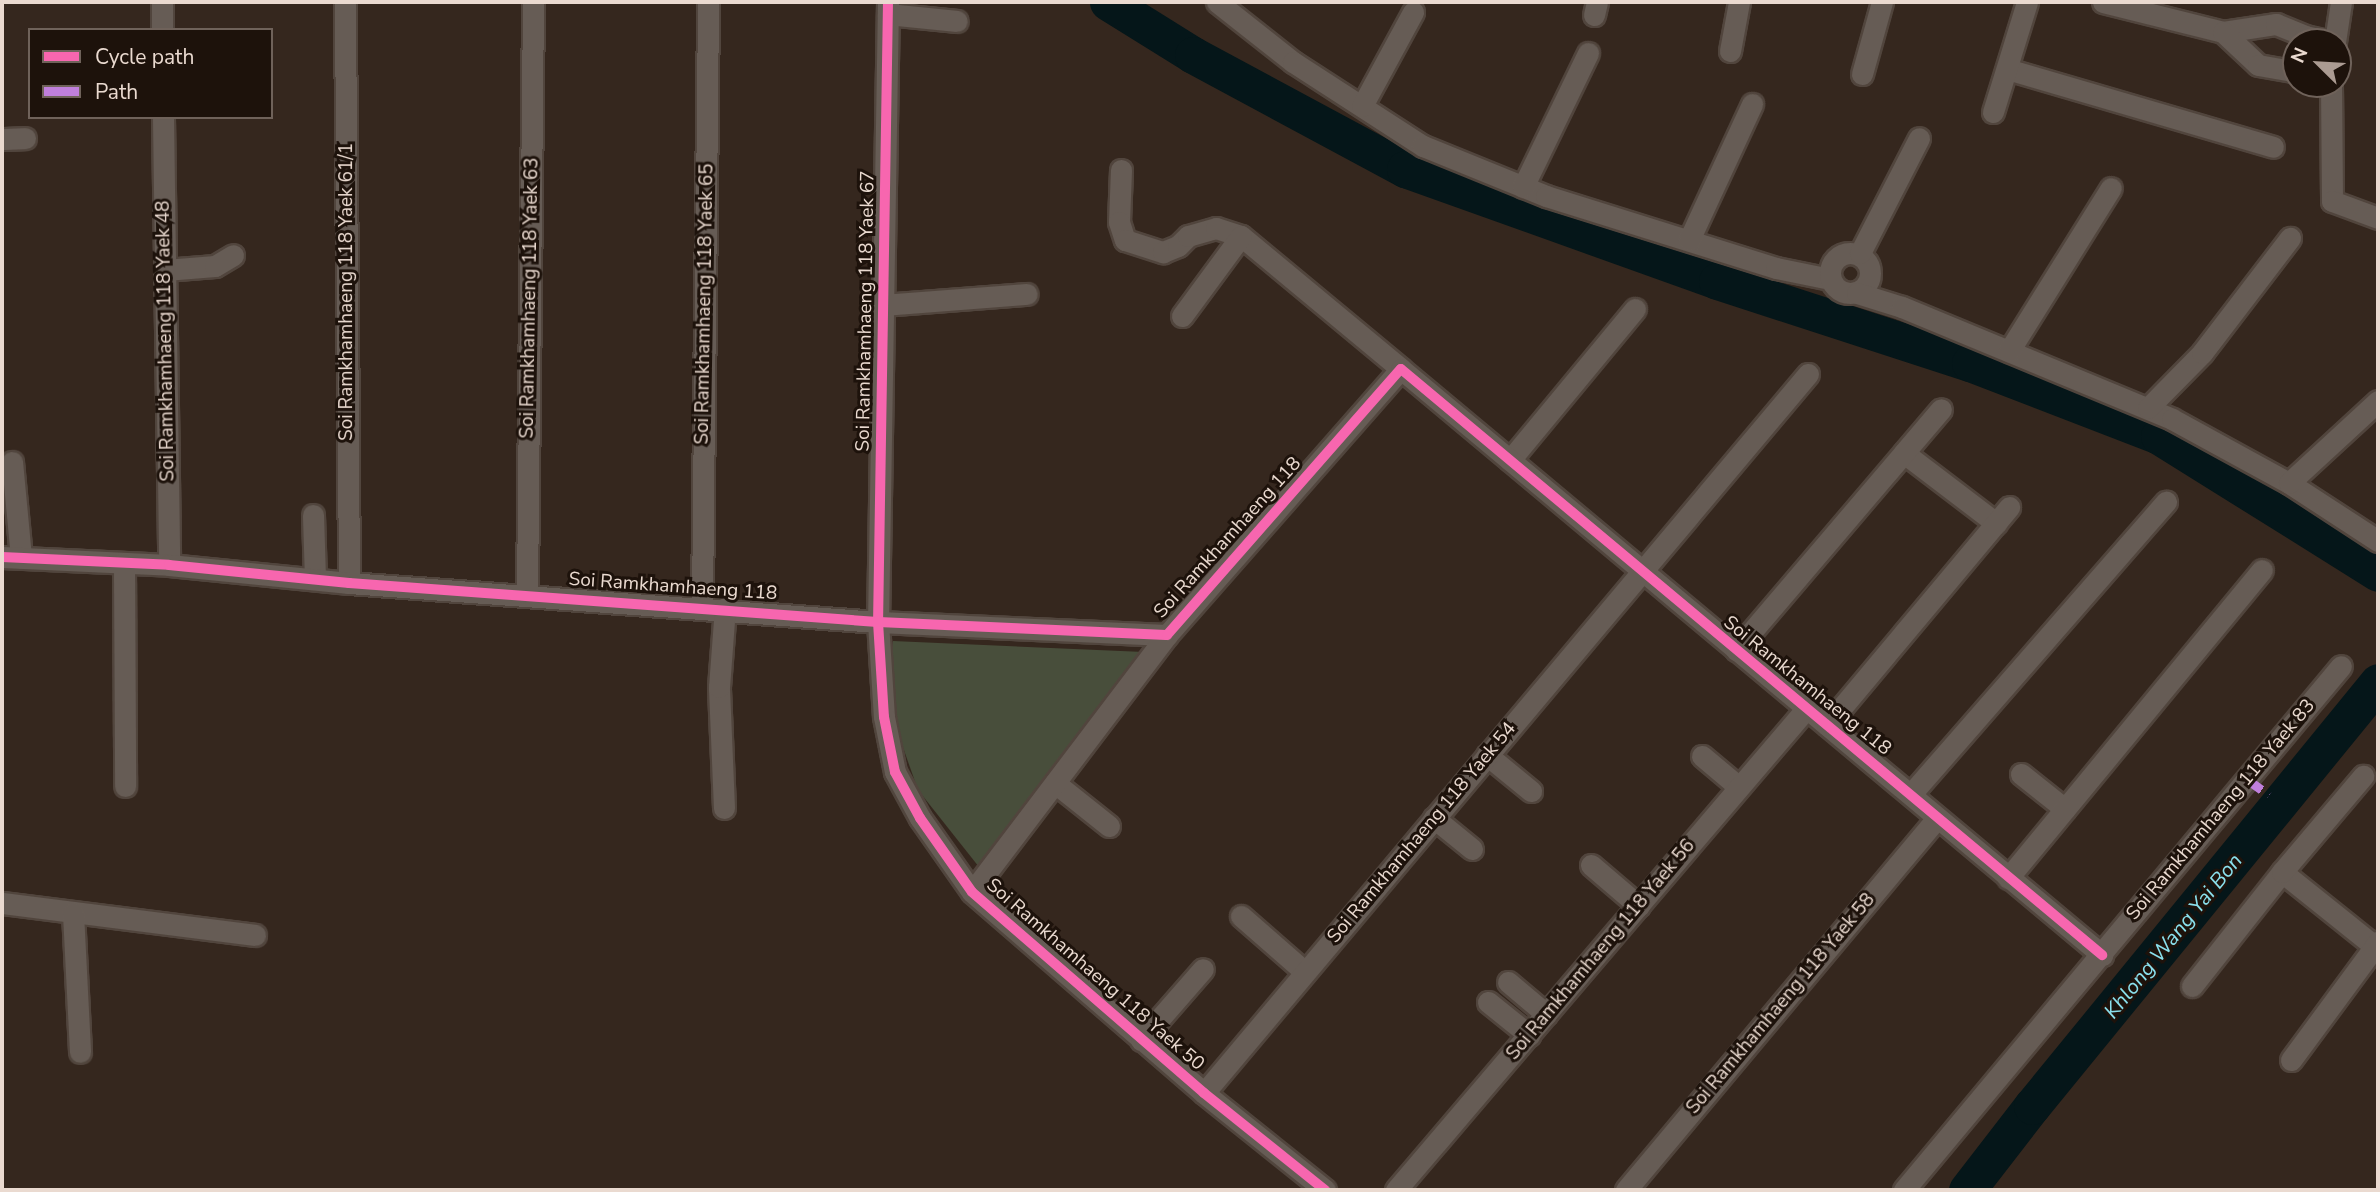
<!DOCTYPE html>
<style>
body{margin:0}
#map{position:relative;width:2380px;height:1192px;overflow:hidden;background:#35271e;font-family:"Nunito Sans",sans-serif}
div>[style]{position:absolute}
.green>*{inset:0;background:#484e3b}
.river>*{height:37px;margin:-18.5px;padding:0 18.5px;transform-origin:18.5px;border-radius:18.5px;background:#051619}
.roads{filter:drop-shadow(2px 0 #51453d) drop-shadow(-2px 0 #51453d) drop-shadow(0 2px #51453d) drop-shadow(0 -2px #51453d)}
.minor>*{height:21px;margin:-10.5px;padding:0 10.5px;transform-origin:10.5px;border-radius:10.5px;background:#665c55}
.minor>.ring{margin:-10.5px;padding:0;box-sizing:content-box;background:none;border:21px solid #665c55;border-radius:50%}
.quiet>*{height:9px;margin-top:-4.5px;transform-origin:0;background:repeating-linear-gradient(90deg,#c07fdc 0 18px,transparent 0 27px)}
.cycleway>*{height:10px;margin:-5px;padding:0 5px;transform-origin:5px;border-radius:5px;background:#f766af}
span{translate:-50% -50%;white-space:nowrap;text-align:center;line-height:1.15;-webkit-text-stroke:6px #1d120b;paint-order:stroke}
.street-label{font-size:19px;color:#eadad0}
.water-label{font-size:21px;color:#8ae0ed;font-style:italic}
.frame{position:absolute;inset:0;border:4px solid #eadad0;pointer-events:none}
.legend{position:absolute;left:28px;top:28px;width:245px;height:91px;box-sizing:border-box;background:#1d120b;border:2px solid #6f625a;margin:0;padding:9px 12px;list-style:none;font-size:21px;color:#eadad0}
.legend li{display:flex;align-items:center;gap:14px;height:35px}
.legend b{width:35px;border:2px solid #6f625a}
.north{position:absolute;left:2282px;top:28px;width:70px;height:70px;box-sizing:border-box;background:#1d120b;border:2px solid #6f625a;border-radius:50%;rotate:294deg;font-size:19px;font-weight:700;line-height:28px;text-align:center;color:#eadad0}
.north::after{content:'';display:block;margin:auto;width:24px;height:32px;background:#ab9b92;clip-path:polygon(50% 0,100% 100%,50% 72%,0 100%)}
</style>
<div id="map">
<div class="green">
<i style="clip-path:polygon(893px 641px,1144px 652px,979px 867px,918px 790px,900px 739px,890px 679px)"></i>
</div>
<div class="river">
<i style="left:1108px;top:2px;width:100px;rotate:31.9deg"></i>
<i style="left:1193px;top:55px;width:241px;rotate:28.3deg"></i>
<i style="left:1405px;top:169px;width:331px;rotate:19.7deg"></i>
<i style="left:1717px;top:281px;width:266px;rotate:18deg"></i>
<i style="left:1970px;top:363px;width:203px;rotate:21.1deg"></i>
<i style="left:2159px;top:436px;width:258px;rotate:32deg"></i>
<i style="left:1967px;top:1190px;width:106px;rotate:-52.3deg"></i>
<i style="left:2032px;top:1106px;width:547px;rotate:-50.78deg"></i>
</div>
<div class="roads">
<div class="minor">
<i style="left:162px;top:2px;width:28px;rotate:90deg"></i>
<i style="left:345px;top:2px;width:581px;rotate:89.61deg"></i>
<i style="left:888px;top:2px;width:620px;rotate:90.92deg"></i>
<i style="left:878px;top:622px;width:95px;rotate:86.4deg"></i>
<i style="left:884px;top:717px;width:56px;rotate:78.7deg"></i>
<i style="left:895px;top:772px;width:52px;rotate:61.5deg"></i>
<i style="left:920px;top:818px;width:90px;rotate:54.9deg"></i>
<i style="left:972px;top:892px;width:307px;rotate:40.9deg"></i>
<i style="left:1204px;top:1093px;width:155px;rotate:38.7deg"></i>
<i style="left:1217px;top:2px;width:97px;rotate:38.3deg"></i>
<i style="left:1293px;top:62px;width:155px;rotate:32.9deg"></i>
<i style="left:1423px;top:146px;width:133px;rotate:22.1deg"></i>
<i style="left:1546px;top:196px;width:241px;rotate:17.4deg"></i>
<i style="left:1776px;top:268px;width:55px;rotate:11.5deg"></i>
<i style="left:2103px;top:2px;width:124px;rotate:14deg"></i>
<i style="left:2223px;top:32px;width:54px;rotate:-8.6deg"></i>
<i style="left:2276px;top:24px;width:31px;rotate:22deg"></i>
<i style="left:2305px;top:36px;width:27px;rotate:13deg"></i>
<i style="left:888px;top:14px;width:69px;rotate:5.8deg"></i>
<i style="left:1594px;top:15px;width:13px;rotate:-77deg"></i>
<i style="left:2223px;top:32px;width:48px;rotate:43.3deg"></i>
<i style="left:2258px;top:65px;width:39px;rotate:10deg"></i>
<i style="left:2335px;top:42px;width:40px;rotate:-81.5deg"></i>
<i style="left:1730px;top:51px;width:50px;rotate:-79.6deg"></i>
<i style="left:2007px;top:69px;width:277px;rotate:16.3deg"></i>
<i style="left:1862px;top:74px;width:75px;rotate:-74.5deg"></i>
<i style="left:2331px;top:84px;width:117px;rotate:89.5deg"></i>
<i style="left:2332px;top:201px;width:49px;rotate:20.3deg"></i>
<i style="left:1362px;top:106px;width:107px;rotate:-61.5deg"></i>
<i style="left:1993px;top:112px;width:115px;rotate:-72.8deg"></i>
<i style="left:163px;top:117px;width:448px;rotate:89.2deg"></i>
<i style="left:2px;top:139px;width:23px;rotate:-2deg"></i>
<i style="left:1121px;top:170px;width:52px;rotate:92.2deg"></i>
<i style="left:1119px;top:222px;width:19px;rotate:72deg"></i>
<i style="left:1125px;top:240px;width:40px;rotate:18deg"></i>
<i style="left:1163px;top:252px;width:16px;rotate:-22deg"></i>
<i style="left:1178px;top:246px;width:14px;rotate:-45deg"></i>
<i style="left:1188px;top:236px;width:29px;rotate:-16deg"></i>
<i style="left:1216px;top:228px;width:26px;rotate:18deg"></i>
<i style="left:1241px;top:236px;width:208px;rotate:39.7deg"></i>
<i style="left:1523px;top:187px;width:149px;rotate:-64.1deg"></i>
<i style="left:1689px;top:240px;width:150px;rotate:-65.1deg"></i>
<i class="ring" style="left:1830px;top:253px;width:19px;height:19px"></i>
<i style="left:1860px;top:253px;width:129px;rotate:-62.8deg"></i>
<i style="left:165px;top:270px;width:50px;rotate:-4.6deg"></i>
<i style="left:215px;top:266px;width:21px;rotate:-31deg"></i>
<i style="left:1857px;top:293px;width:47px;rotate:17.3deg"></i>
<i style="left:1902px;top:307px;width:292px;rotate:22.5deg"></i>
<i style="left:2172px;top:419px;width:133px;rotate:28.7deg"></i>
<i style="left:2289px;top:483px;width:106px;rotate:33.1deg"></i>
<i style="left:883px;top:305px;width:144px;rotate:-4.4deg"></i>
<i style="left:1182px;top:316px;width:99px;rotate:-53.6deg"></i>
<i style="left:2009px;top:351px;width:192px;rotate:-58deg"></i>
<i style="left:2148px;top:408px;width:77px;rotate:-45.5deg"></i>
<i style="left:2202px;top:353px;width:145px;rotate:-52.6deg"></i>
<i style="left:1904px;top:453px;width:116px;rotate:37.3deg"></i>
<i style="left:1510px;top:460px;width:196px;rotate:-50.4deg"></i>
<i style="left:12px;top:462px;width:96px;rotate:84.6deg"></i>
<i style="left:2289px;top:483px;width:121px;rotate:-42.7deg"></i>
<i style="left:313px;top:515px;width:64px;rotate:88.2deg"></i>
<i style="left:2px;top:557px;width:167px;rotate:2.7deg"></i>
<i style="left:169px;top:565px;width:181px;rotate:5.7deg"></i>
<i style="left:349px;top:583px;width:530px;rotate:4.22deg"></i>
<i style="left:878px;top:622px;width:289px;rotate:2.6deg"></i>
<i style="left:1167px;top:635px;width:354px;rotate:-48.7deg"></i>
<i style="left:1401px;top:369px;width:914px;rotate:39.89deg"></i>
<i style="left:124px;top:563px;width:223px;rotate:89.7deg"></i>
<i style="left:527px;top:594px;width:592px;rotate:-89.42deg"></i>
<i style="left:702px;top:607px;width:605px;rotate:-89.43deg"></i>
<i style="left:1736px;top:650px;width:316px;rotate:-49.6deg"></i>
<i style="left:1827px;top:725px;width:284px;rotate:-50.1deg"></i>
<i style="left:1487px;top:755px;width:57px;rotate:39.3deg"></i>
<i style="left:1702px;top:756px;width:48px;rotate:40deg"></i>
<i style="left:2021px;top:774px;width:56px;rotate:38.5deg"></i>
<i style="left:1055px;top:783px;width:69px;rotate:38.5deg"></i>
<i style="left:1911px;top:794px;width:388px;rotate:-48.9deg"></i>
<i style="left:724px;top:808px;width:121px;rotate:-92.4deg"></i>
<i style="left:719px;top:687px;width:79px;rotate:-85.7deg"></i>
<i style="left:1434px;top:818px;width:49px;rotate:39.2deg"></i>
<i style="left:1591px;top:865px;width:63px;rotate:40.5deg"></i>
<i style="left:2282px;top:872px;width:123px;rotate:38.7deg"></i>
<i style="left:2008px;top:878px;width:399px;rotate:-50.5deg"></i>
<i style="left:972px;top:892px;width:323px;rotate:-52.8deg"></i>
<i style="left:2px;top:903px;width:255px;rotate:7.2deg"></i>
<i style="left:73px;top:913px;width:139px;rotate:87.1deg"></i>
<i style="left:1241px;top:916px;width:85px;rotate:41.2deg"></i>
<i style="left:1508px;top:982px;width:50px;rotate:40.1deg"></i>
<i style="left:2192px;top:986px;width:145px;rotate:-51.7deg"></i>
<i style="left:2282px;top:872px;width:126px;rotate:-49.8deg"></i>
<i style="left:1488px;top:1002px;width:53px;rotate:38.8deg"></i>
<i style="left:1141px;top:1040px;width:94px;rotate:-48.9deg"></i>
<i style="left:2291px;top:1060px;width:147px;rotate:-53.6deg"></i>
<i style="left:1204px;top:1093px;width:939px;rotate:-49.97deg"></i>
<i style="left:1396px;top:1190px;width:632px;rotate:-49.56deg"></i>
<i style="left:1626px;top:1190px;width:485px;rotate:-50.1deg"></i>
<i style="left:1904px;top:1190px;width:682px;rotate:-50.17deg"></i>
</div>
</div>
<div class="quiet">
<i style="left:2247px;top:779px;width:27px;rotate:36deg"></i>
</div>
<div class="cycleway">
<i style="left:888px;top:2px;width:620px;rotate:90.92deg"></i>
<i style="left:878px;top:622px;width:95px;rotate:86.4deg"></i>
<i style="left:884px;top:717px;width:56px;rotate:78.7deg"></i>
<i style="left:895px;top:772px;width:52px;rotate:61.5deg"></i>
<i style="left:920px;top:818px;width:90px;rotate:54.9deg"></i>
<i style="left:972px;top:892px;width:307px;rotate:40.9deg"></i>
<i style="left:1204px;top:1093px;width:155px;rotate:38.7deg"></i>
<i style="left:2px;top:557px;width:167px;rotate:2.7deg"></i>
<i style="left:169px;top:565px;width:181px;rotate:5.7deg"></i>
<i style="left:349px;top:583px;width:530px;rotate:4.22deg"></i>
<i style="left:878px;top:622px;width:289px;rotate:2.6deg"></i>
<i style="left:1167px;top:635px;width:354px;rotate:-48.7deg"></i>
<i style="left:1401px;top:369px;width:914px;rotate:39.89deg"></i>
</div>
<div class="street-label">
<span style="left:347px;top:292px;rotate:-90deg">Soi Ramkhamhaeng 118 Yaek 61/1</span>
<span style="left:530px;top:298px;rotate:-89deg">Soi Ramkhamhaeng 118 Yaek 63</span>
<span style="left:705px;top:304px;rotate:-89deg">Soi Ramkhamhaeng 118 Yaek 65</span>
<span style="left:866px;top:311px;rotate:-89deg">Soi Ramkhamhaeng 118 Yaek 67</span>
<span style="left:166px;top:341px;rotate:-91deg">Soi Ramkhamhaeng 118 Yaek 48</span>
<span style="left:1228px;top:538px;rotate:-48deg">Soi Ramkhamhaeng 118</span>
<span style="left:673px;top:587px;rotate:4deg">Soi Ramkhamhaeng 118</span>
<span style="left:1807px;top:686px;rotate:39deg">Soi Ramkhamhaeng 118</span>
<span style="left:2221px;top:810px;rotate:-50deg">Soi Ramkhamhaeng 118 Yaek 83</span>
<span style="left:1422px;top:833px;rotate:-50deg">Soi Ramkhamhaeng 118 Yaek 54</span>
<span style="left:1601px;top:950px;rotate:-50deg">Soi Ramkhamhaeng 118 Yaek 56</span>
<span style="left:1095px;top:975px;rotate:41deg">Soi Ramkhamhaeng 118 Yaek 50</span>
<span style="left:1781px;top:1004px;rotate:-50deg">Soi Ramkhamhaeng 118 Yaek 58</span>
</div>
<div class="water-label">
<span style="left:2173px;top:936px;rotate:-51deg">Khlong Wang Yai Bon</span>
</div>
<div class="frame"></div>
<ul class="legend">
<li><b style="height:9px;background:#f766af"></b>Cycle path</li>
<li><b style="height:9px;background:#c07fdc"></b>Path</li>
</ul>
<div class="north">N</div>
</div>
